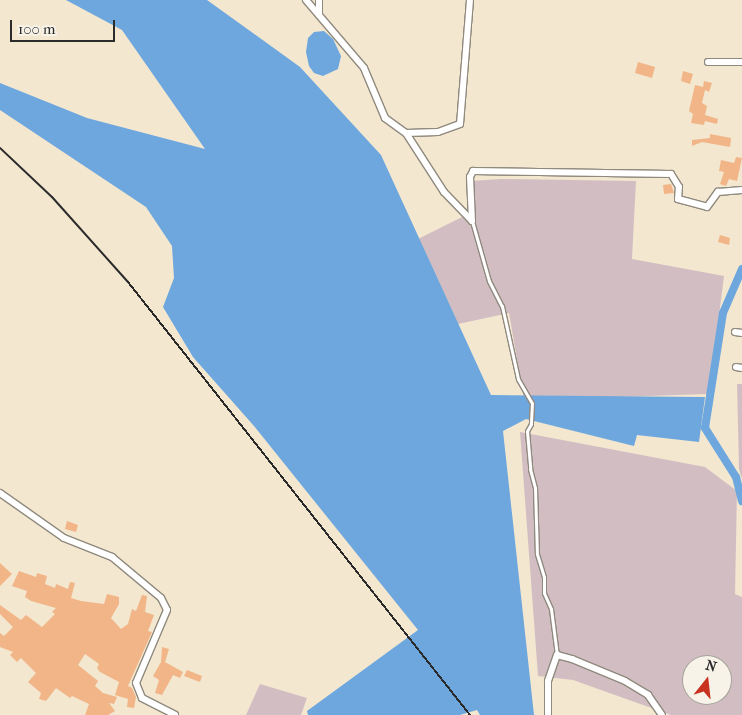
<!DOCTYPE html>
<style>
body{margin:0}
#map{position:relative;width:742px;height:715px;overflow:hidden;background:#f3e7d0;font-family:"IM FELL French Canon",serif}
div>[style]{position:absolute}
.industrial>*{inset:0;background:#d2bec2}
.water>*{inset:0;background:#6da7dd}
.canal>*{height:8px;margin:-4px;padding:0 4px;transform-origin:4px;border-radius:4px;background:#6da7dd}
.building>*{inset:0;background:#f1b587}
.roads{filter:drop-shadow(1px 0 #8f897e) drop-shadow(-1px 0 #8f897e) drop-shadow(0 1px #8f897e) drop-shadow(0 -1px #8f897e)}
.service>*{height:3px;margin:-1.5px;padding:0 1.5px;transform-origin:1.5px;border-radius:1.5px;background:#fff}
.minor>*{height:6px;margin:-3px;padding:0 3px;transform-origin:3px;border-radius:3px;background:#fff}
.rail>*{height:2px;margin:-1px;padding:0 1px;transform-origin:1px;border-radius:1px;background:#2b2b2b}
span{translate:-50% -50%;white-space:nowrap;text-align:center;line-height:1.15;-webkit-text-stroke:4px #f7f3e8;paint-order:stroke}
.north{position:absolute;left:682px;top:655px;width:50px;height:50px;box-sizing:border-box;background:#f7f3e8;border:1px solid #a5a39c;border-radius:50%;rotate:16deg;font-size:14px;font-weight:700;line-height:20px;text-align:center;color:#2b2b2b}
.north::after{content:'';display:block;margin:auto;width:18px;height:22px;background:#c8321e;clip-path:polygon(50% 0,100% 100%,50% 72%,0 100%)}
.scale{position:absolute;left:10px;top:20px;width:105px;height:22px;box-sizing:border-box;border:2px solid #2b2b2b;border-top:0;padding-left:6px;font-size:15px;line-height:18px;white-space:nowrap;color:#2b2b2b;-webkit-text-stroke:4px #f7f3e8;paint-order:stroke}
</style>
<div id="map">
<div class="industrial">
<i style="clip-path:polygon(501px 179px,636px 181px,632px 259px,724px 276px,709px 394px,524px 400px,509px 313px,458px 324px,418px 239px,468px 214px,471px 181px)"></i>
<i style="clip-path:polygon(737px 384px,742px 384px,742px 479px,739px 469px)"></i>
<i style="clip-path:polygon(evenodd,520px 432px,705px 467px,737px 491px,735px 594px,742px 597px,742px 715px,671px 715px,573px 680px,538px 676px,520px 432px,692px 665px,722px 665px,722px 695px,692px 695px,692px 665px)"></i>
<i style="clip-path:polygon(260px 684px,307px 698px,301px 715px,246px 715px)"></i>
</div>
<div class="water">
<i style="clip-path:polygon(66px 0,207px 0,300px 67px,381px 155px,491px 395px,705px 397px,699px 442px,637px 435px,634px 446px,526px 419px,503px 431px,534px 715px,480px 715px,477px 710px,460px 715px,308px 715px,307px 711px,418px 630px,254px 426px,193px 357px,163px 307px,174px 278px,172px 246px,146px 207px,0 110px,0 83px,87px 118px,205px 149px,122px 30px)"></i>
<i style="clip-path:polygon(324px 31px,333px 39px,341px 56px,338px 69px,323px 76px,314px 73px,309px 66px,306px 52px,308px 38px,314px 32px)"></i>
</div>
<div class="canal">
<i style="left:742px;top:269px;width:48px;rotate:113.4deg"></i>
<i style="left:723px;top:313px;width:116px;rotate:98.9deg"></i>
<i style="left:705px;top:428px;width:58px;rotate:57.7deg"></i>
<i style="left:736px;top:477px;width:25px;rotate:76deg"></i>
</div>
<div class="building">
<i style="clip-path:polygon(638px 62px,655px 67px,652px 78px,635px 73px)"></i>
<i style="clip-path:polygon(683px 71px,693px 74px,690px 84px,681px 81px)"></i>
<i style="clip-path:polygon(704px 81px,712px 83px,709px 92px,705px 90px,702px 103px,707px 106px,705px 115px,718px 119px,717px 124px,705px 121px,704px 125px,691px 123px,693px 114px,689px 111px,695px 85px,703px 87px)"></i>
<i style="clip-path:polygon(710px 134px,731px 138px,730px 147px,702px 142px,692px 146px,692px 140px,710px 138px)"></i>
<i style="clip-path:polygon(736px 157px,742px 158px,737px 181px,729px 179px,726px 186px,720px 184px,724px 172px,719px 171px,721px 160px,734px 163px)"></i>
<i style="clip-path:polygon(671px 184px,674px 193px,664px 194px,663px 185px)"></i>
<i style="clip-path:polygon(720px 235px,730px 238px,729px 245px,718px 242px)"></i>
<i style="clip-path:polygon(67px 521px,78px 525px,76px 532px,65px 529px)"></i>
<i style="clip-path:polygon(0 563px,12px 574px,0 586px)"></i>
<i style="clip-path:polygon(19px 571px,36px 577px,37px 573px,47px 576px,45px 584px,55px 588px,56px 584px,68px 589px,70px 582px,75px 583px,71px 598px,81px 601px,104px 604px,107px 594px,119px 597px,119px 604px,111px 618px,121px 629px,128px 624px,132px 609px,136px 611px,142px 595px,147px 596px,145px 612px,154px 615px,148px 631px,152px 632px,128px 686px,132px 688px,136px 697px,134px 708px,127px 707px,128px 699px,115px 695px,119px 682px,100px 672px,97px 668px,99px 664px,85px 654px,78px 665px,98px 681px,95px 686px,103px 693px,117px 697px,114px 704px,109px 703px,115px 711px,108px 715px,85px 715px,89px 704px,72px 696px,70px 698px,56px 688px,46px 701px,39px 699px,41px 693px,28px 682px,36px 673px,21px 658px,17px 662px,10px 655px,13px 652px,0 647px,0 633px,4px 636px,13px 627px,0 614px,0 605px,21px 620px,26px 615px,42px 627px,55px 614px,52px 612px,56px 608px,31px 601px,25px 597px,27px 591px,12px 586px)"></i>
<i style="clip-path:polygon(162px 647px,169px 649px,165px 662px,183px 672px,180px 678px,173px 675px,162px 695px,155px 693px,159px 680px,153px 676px,161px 662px)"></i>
<i style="clip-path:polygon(187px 670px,202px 676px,200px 682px,184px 676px)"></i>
</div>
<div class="roads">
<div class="service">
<i style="left:472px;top:221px;width:62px;rotate:74.2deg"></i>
<i style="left:489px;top:281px;width:28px;rotate:63deg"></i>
<i style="left:502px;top:306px;width:75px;rotate:77.6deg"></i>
<i style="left:518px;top:379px;width:28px;rotate:60deg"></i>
<i style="left:532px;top:403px;width:21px;rotate:93deg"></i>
<i style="left:531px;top:424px;width:8px;rotate:120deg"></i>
<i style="left:527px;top:431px;width:38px;rotate:85deg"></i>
<i style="left:530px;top:469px;width:20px;rotate:75deg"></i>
<i style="left:535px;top:488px;width:66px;rotate:88.3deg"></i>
<i style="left:537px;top:554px;width:24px;rotate:73deg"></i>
<i style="left:544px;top:577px;width:16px;rotate:90deg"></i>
<i style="left:544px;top:593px;width:17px;rotate:66deg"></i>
<i style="left:551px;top:609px;width:46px;rotate:82.6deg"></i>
</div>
<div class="minor">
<i style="left:306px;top:0;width:89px;rotate:49.5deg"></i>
<i style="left:364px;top:68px;width:54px;rotate:67.2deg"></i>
<i style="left:385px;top:118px;width:26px;rotate:36deg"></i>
<i style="left:406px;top:133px;width:70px;rotate:57.2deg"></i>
<i style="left:444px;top:192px;width:40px;rotate:46deg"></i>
<i style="left:319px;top:0;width:15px;rotate:90deg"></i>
<i style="left:708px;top:62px;width:34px"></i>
<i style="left:406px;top:133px;width:32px;rotate:-2deg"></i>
<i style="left:438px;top:132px;width:23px;rotate:-20deg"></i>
<i style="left:460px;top:124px;width:124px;rotate:-85.4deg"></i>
<i style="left:472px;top:221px;width:44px;rotate:-92.6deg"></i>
<i style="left:470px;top:177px;width:7px;rotate:-63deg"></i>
<i style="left:473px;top:171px;width:198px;rotate:0.9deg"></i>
<i style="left:671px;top:174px;width:15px;rotate:58deg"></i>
<i style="left:679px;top:187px;width:12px;rotate:95deg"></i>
<i style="left:678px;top:199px;width:30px;rotate:15deg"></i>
<i style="left:707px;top:207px;width:19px;rotate:-54deg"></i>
<i style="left:718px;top:192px;width:24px;rotate:-5deg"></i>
<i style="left:735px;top:332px;width:7px;rotate:8deg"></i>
<i style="left:736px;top:367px;width:6px;rotate:9deg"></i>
<i style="left:0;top:493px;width:78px;rotate:35.1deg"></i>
<i style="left:64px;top:538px;width:52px;rotate:21.6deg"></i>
<i style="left:112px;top:557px;width:64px;rotate:39.9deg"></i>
<i style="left:161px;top:598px;width:13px;rotate:63deg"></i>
<i style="left:167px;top:610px;width:79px;rotate:113deg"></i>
<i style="left:136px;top:683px;width:16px;rotate:68deg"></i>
<i style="left:142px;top:698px;width:37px;rotate:27deg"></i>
<i style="left:548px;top:715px;width:34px;rotate:-90deg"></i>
<i style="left:548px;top:681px;width:28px;rotate:-71deg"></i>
<i style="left:557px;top:655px;width:16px;rotate:15deg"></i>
<i style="left:572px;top:659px;width:57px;rotate:22.5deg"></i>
<i style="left:625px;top:681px;width:27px;rotate:31deg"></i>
<i style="left:648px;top:695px;width:24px;rotate:55deg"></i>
</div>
</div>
<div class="rail">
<i style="left:0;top:148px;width:71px;rotate:43.3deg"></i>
<i style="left:52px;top:197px;width:114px;rotate:48.2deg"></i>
<i style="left:128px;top:282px;width:552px;rotate:51.7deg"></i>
</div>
<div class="north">N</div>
<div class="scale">100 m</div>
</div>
